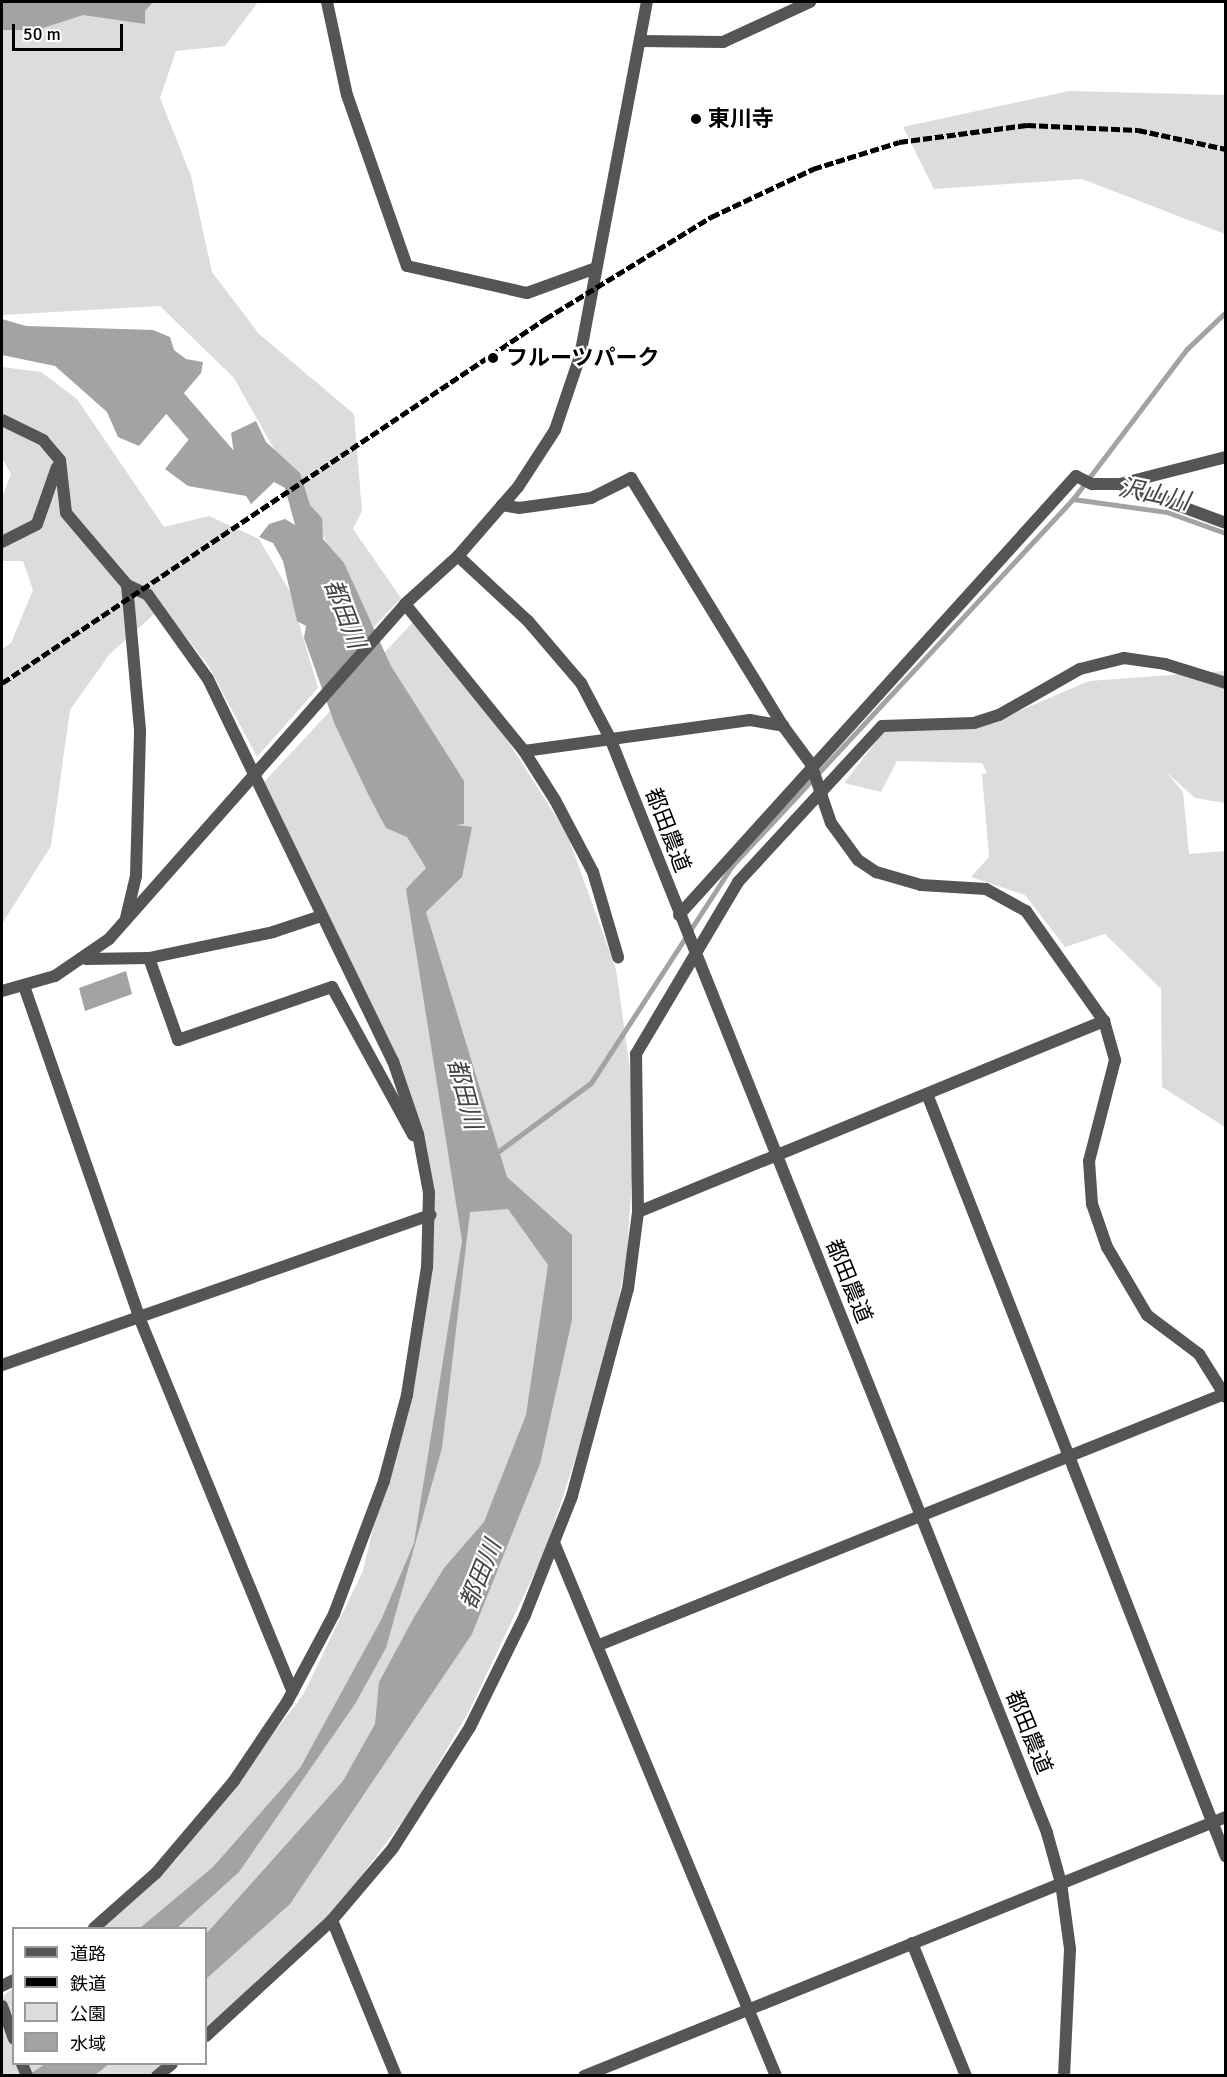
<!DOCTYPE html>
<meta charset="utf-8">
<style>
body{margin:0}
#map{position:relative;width:1227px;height:2077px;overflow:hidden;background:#fff;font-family:Signika,"Noto Sans JP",sans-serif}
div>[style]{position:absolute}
.green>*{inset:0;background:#dcdcdc}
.water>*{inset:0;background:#a3a3a3}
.stream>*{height:4.5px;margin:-2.25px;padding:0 2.25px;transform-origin:2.25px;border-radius:2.25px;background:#a3a3a3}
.river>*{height:27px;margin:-13.5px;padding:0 13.5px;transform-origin:13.5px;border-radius:13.5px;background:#a3a3a3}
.minor>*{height:12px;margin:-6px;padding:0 6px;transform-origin:6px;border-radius:6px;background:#555}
.tertiary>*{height:12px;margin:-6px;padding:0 6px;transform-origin:6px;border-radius:6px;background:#555}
.rail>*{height:4.5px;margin-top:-2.25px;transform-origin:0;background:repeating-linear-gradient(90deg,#000 0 9px,transparent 0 12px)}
.dots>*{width:16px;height:16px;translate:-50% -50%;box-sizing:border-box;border:3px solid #fff;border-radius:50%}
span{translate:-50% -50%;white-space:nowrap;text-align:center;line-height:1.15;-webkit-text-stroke:4.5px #fff;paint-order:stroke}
.poi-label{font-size:22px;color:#000;font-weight:700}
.left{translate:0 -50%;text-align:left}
.street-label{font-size:22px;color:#000}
.water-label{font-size:24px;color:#444;font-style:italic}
.frame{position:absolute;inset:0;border:3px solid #000;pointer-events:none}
.legend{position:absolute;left:12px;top:1927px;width:195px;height:138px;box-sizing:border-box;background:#fff;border:2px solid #999;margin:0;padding:8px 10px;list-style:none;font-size:18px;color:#000}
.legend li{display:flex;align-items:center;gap:12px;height:30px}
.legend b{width:30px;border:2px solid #999}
.scale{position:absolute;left:12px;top:24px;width:111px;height:27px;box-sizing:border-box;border:3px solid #000;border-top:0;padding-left:8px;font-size:18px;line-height:21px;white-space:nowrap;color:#000;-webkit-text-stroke:4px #fff;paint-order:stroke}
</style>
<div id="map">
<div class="green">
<i style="clip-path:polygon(2px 2px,258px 2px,225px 46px,176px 51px,160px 98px,191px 176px,212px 272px,259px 334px,354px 414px,362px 511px,353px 529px,401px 598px,374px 627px,234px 378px,160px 306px,2px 315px)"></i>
<i style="clip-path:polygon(1069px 91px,1225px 95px,1225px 234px,1082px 179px,934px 189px,903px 127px)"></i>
<i style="clip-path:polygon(2px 367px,41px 372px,77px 399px,164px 527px,209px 516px,259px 539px,290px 592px,318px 688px,257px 757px,208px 665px,162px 607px,109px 655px,70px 710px,51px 846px,2px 924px,2px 649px,11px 643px,33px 590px,23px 561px,2px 561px,2px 498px,11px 474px,2px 458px)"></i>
<i style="clip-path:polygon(413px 622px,492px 716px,567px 834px,616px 969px,636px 1112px,627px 1255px,606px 1365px,545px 1551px,469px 1711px,413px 1807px,360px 1878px,316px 1931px,206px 2028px,206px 1928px,89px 1928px,175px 1861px,303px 1695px,363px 1571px,420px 1326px,427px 1173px,422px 1128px,264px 782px)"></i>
<i style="clip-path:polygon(1225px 671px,1225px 803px,1195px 798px,1166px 772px,1183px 792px,1189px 854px,1225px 851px,1225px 1127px,1162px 1087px,1161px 989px,1105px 934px,1065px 947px,1025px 895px,971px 877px,989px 857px,982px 774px,987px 773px,982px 763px,897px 761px,881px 792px,844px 783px,886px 729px,986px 725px,1089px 681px)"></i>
<i style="clip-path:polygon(13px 1988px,14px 2064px,165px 2064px,149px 2075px,2px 2076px,2px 1997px)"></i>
</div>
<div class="water">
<i style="clip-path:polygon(2px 2px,153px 2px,145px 11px,145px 24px,83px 15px,37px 30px,2px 30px)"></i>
<i style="clip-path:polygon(2px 319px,26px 326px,153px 330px,170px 337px,174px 350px,186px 359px,203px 362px,201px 373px,139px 446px,118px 437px,107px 412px,55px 366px,2px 355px)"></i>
<i style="clip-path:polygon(256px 421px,266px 442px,300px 473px,310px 505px,322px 518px,323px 539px,344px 563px,391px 666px,464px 781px,464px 824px,455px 825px,472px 827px,462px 877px,426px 912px,507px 1177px,572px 1235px,572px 1320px,540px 1464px,472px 1634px,290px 1904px,206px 1979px,206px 1934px,343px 1781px,375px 1724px,379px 1682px,413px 1619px,444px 1568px,484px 1522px,526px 1415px,548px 1265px,508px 1209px,470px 1212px,442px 1448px,386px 1648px,355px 1704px,239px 1872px,177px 1928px,140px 1928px,213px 1867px,300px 1768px,381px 1620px,414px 1543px,462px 1241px,406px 889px,426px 868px,407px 837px,386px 828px,369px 796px,335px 725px,304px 638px,306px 626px,297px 621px,283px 561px,273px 543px,259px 537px,269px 524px,285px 519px,295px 525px,285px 488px,274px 482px,251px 504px,246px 496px,188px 486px,165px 469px,190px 438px,224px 458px,234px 454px,231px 433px)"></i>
<i style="clip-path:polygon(126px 971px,132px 994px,85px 1011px,79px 988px)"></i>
<i style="clip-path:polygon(45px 2064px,109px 2064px,95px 2075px,27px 2076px)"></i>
</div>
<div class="stream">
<i style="left:1073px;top:499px;width:95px;rotate:7.9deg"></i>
<i style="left:1167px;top:512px;width:63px;rotate:19.6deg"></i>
<i style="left:495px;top:1154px;width:119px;rotate:-36.5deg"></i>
<i style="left:591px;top:1083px;width:259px;rotate:-57deg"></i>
<i style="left:732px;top:866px;width:501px;rotate:-47.1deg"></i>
<i style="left:1073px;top:499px;width:188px;rotate:-52.8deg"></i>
<i style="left:1187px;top:349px;width:54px;rotate:-43.5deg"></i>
</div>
<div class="river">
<i style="left:142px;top:386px;width:33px;rotate:25deg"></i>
<i style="left:172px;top:400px;width:96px;rotate:49.2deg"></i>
</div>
<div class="minor">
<i style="left:327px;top:2px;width:95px;rotate:77.9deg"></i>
<i style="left:347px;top:95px;width:181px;rotate:70.7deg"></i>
<i style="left:407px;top:266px;width:123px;rotate:12.7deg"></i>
<i style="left:527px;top:293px;width:73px;rotate:-19.9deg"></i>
<i style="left:2px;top:420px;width:46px;rotate:26deg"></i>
<i style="left:43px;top:440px;width:26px;rotate:50deg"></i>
<i style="left:60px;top:460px;width:53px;rotate:83.5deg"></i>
<i style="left:66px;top:513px;width:94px;rotate:49.7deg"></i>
<i style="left:127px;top:585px;width:23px;rotate:25deg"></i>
<i style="left:148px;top:595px;width:103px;rotate:54.5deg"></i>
<i style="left:208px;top:679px;width:424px;rotate:64.2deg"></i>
<i style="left:393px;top:1061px;width:77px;rotate:71.1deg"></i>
<i style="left:418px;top:1134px;width:60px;rotate:79.4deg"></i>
<i style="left:429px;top:1193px;width:74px;rotate:91.5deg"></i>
<i style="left:427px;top:1267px;width:130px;rotate:98.9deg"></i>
<i style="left:407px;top:1395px;width:89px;rotate:105deg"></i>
<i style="left:384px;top:1481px;width:142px;rotate:110.6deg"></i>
<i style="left:334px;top:1614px;width:100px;rotate:118.1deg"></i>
<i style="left:287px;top:1702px;width:95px;rotate:123.9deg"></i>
<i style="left:234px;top:1781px;width:121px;rotate:130.3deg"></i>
<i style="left:156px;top:1873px;width:83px;rotate:138.4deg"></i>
<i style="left:1120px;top:484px;width:113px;rotate:20.2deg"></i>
<i style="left:502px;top:505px;width:17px;rotate:10deg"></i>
<i style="left:519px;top:508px;width:73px;rotate:-7.9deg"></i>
<i style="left:591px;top:498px;width:45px;rotate:-26.6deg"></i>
<i style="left:631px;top:478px;width:291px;rotate:58.5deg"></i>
<i style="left:2px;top:542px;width:39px;rotate:-27deg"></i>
<i style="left:37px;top:524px;width:60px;rotate:-70.7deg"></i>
<i style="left:405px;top:604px;width:189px;rotate:51deg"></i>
<i style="left:524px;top:751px;width:58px;rotate:57.7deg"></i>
<i style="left:555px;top:800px;width:81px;rotate:62.2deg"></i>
<i style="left:593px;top:872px;width:89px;rotate:73.6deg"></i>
<i style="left:524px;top:751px;width:228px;rotate:-7.8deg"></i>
<i style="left:750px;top:720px;width:34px;rotate:10deg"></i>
<i style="left:783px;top:726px;width:47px;rotate:53.6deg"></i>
<i style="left:811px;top:764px;width:62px;rotate:71.3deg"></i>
<i style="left:831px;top:823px;width:46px;rotate:53.9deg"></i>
<i style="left:858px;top:860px;width:22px;rotate:34deg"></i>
<i style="left:876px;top:872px;width:47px;rotate:16.1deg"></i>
<i style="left:921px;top:885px;width:65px;rotate:3.5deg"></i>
<i style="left:986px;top:889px;width:46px;rotate:28.8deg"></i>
<i style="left:1026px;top:911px;width:135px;rotate:54.7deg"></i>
<i style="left:1104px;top:1021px;width:41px;rotate:74.2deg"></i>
<i style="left:1115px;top:1060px;width:104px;rotate:104.4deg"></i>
<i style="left:1089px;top:1161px;width:43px;rotate:86deg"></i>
<i style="left:1092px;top:1204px;width:46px;rotate:70.8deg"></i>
<i style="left:1107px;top:1247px;width:79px;rotate:59.5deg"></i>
<i style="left:1147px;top:1315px;width:65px;rotate:36.9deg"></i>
<i style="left:1199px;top:1354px;width:51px;rotate:57.9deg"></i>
<i style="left:679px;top:915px;width:592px;rotate:-47.88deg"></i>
<i style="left:1076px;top:476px;width:18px;rotate:27deg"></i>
<i style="left:1092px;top:484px;width:28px"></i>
<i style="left:1120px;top:484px;width:109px;rotate:-14.3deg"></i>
<i style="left:126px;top:918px;width:43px;rotate:-76.6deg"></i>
<i style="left:136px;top:876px;width:146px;rotate:-88.4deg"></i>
<i style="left:140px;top:730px;width:146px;rotate:-95.1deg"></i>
<i style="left:149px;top:958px;width:87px;rotate:70.5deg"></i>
<i style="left:178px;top:1040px;width:163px;rotate:-19deg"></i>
<i style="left:332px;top:987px;width:169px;rotate:61.3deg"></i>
<i style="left:86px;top:959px;width:63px;rotate:-0.9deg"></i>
<i style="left:149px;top:958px;width:127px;rotate:-11.8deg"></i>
<i style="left:273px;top:932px;width:51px;rotate:-18.4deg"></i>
<i style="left:24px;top:986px;width:350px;rotate:70.8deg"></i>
<i style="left:139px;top:1317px;width:405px;rotate:67.7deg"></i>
<i style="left:927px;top:1094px;width:819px;rotate:68.6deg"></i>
<i style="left:638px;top:1212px;width:504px;rotate:-22.29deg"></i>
<i style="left:2px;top:1365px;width:454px;rotate:-19.3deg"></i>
<i style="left:555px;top:1545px;width:575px;rotate:67.4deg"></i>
<i style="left:599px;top:1645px;width:674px;rotate:-21.88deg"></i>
<i style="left:332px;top:1920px;width:169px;rotate:67.7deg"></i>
<i style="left:912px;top:1943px;width:144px;rotate:67.9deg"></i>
<i style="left:2px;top:1986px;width:13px;rotate:-27deg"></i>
<i style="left:206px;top:2036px;width:171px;rotate:-42.6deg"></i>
<i style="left:332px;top:1920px;width:94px;rotate:-49.7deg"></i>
<i style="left:393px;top:1848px;width:143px;rotate:-57.5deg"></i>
<i style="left:470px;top:1727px;width:125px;rotate:-63.8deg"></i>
<i style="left:525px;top:1615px;width:128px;rotate:-68.4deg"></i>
<i style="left:572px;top:1496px;width:214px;rotate:-74.9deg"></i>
<i style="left:628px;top:1289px;width:78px;rotate:-82.6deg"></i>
<i style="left:638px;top:1212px;width:158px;rotate:-90.7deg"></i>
<i style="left:636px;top:1054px;width:200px;rotate:-59.3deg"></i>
<i style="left:738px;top:882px;width:212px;rotate:-47.3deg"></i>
<i style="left:882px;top:726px;width:92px;rotate:-1.9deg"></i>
<i style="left:974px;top:723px;width:26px;rotate:-18deg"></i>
<i style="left:999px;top:715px;width:93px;rotate:-29.6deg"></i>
<i style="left:1080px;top:669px;width:45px;rotate:-14deg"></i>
<i style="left:1124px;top:658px;width:41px;rotate:8.3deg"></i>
<i style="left:1165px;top:664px;width:64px;rotate:17.3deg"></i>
<i style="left:157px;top:2076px;width:19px;rotate:-39deg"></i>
<i style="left:584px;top:2076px;width:692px;rotate:-21.97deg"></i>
</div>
<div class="tertiary">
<i style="left:641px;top:41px;width:82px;rotate:0.7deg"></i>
<i style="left:723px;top:42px;width:96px;rotate:-24.7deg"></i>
<i style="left:458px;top:556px;width:96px;rotate:42.9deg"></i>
<i style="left:528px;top:621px;width:82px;rotate:49.5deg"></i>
<i style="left:581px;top:683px;width:62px;rotate:62.2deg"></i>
<i style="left:610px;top:738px;width:838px;rotate:68.21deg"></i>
<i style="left:921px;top:1516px;width:341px;rotate:68.3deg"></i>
<i style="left:1047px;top:1833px;width:52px;rotate:74.4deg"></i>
<i style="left:1061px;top:1883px;width:67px;rotate:82.2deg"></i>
<i style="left:1070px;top:1949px;width:127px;rotate:92.7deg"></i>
<i style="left:2px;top:991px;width:55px;rotate:-15.8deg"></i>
<i style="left:55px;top:976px;width:65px;rotate:-34.4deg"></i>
<i style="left:109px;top:939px;width:447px;rotate:-48.5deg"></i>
<i style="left:405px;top:604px;width:72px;rotate:-42.2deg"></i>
<i style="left:458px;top:556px;width:91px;rotate:-49deg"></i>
<i style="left:518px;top:487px;width:68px;rotate:-57deg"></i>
<i style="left:555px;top:430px;width:78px;rotate:-71.3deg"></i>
<i style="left:580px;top:356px;width:360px;rotate:-79.3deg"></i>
<i style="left:2px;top:2006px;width:35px;rotate:70deg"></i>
<i style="left:22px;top:2064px;width:13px;rotate:67deg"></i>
</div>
<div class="rail">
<i style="left:2px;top:683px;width:654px;rotate:-33.84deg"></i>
<i style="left:545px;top:319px;width:195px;rotate:-31.6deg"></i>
<i style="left:711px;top:217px;width:113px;rotate:-25.2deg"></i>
<i style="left:813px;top:169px;width:90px;rotate:-17.4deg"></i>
<i style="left:899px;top:142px;width:129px;rotate:-7.6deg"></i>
<i style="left:1027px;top:125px;width:111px;rotate:2.6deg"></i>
<i style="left:1138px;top:130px;width:90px;rotate:12.2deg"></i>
</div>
<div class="dots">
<i style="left:696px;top:119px;background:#000"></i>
<i style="left:493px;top:358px;background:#000"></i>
</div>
<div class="poi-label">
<span class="left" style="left:708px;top:119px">東川寺</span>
<span class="left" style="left:506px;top:358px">フルーツパーク</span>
</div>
<div class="street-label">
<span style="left:668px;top:830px;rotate:69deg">都田農道</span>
<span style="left:849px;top:1281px;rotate:68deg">都田農道</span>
<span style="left:1029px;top:1732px;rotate:68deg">都田農道</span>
</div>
<div class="water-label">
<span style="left:1154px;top:495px;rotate:12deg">沢山川</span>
<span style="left:344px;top:614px;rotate:69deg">都田川</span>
<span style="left:464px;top:1094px;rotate:75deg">都田川</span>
<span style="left:481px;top:1575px;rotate:-68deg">都田川</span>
</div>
<div class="frame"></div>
<ul class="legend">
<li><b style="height:8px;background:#555"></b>道路</li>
<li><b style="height:8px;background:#000"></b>鉄道</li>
<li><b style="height:16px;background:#dcdcdc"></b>公園</li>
<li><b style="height:16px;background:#a3a3a3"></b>水域</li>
</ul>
<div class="scale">50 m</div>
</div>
